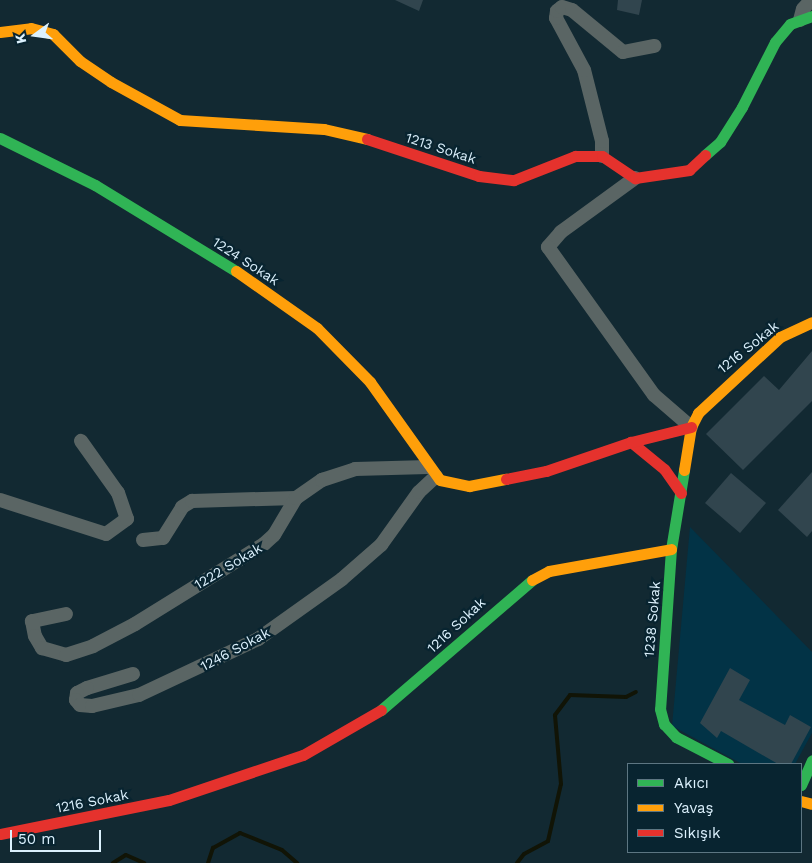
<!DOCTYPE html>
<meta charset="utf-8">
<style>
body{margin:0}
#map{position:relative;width:812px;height:863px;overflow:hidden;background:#122932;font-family:"Work Sans",sans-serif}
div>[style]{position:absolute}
.built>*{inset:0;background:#023346}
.stream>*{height:4px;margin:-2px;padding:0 2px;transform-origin:2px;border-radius:2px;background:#111406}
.building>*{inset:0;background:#31454e}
.street>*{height:14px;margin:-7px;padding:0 7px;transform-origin:7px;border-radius:7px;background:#5a6564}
.fast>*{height:11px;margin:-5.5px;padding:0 5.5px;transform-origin:5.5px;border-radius:5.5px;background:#30b455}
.slow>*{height:11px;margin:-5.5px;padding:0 5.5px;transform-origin:5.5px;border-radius:5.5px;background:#ff9f0a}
.jam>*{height:11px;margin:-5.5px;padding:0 5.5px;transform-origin:5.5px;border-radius:5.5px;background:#e5322d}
span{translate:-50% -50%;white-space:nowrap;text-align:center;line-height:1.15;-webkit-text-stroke:4.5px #082430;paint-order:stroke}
.street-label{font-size:14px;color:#dcf1fd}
.legend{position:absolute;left:627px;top:763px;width:175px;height:90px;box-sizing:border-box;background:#082430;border:1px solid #5d7682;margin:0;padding:6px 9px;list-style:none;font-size:15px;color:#dcf1fd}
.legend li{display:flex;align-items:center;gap:10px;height:25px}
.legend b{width:25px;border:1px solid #5d7682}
.north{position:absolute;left:10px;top:10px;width:50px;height:50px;-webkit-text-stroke:4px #082430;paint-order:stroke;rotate:256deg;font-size:14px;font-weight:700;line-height:20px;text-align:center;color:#dcf1fd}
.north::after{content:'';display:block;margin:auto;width:18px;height:22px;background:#dcf1fd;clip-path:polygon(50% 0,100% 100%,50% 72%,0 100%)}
.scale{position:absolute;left:10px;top:830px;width:91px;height:22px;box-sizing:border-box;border:2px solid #dcf1fd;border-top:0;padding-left:6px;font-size:15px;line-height:18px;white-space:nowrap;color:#dcf1fd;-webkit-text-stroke:4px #082430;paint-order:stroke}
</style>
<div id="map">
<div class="built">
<i style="clip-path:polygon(690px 527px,812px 652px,812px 733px,795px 764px,742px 764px,672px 726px)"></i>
</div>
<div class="stream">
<i style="left:113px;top:863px;width:15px;rotate:-32deg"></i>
<i style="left:126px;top:855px;width:20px;rotate:24deg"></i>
<i style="left:208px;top:863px;width:16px;rotate:-72deg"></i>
<i style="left:213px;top:848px;width:31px;rotate:-29deg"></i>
<i style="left:240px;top:833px;width:45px;rotate:22deg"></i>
<i style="left:282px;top:850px;width:20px;rotate:41deg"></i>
<i style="left:517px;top:863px;width:11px;rotate:-52deg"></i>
<i style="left:524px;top:854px;width:27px;rotate:-28deg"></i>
<i style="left:548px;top:841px;width:58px;rotate:-77.2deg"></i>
<i style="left:561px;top:784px;width:69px;rotate:-95deg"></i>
<i style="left:555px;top:715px;width:25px;rotate:-53deg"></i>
<i style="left:570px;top:695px;width:56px;rotate:2deg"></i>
<i style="left:626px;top:697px;width:11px;rotate:-27deg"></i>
</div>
<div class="building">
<i style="clip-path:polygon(395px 0,423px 0,419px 11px)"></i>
<i style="clip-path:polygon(618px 0,642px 0,639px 15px,617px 10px)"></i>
<i style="clip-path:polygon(812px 351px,812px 401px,743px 470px,706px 434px,764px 376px,779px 390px)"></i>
<i style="clip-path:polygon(812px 472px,812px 531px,807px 537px,778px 510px)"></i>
<i style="clip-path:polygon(731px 473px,766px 503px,740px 533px,705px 503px)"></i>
<i style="clip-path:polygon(730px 668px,750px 680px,739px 700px,785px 725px,790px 715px,811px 727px,791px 764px,778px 764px,721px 731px,717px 738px,700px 723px)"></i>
</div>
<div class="street">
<i style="left:800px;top:20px;width:11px;rotate:-75deg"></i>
<i style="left:803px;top:9px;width:12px;rotate:-48deg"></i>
<i style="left:602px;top:156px;width:15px;rotate:-90deg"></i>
<i style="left:602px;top:141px;width:73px;rotate:-104.2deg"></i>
<i style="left:584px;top:70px;width:59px;rotate:-118.3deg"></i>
<i style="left:556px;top:18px;width:7px;rotate:-82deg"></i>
<i style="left:557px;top:11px;width:6px;rotate:-39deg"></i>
<i style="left:562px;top:7px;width:10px;rotate:17deg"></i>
<i style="left:572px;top:10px;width:66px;rotate:39.5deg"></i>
<i style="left:623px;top:52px;width:32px;rotate:-11deg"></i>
<i style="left:635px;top:178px;width:92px;rotate:143.9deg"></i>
<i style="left:561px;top:232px;width:20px;rotate:131deg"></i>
<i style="left:548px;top:247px;width:182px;rotate:54.4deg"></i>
<i style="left:654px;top:395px;width:49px;rotate:40.9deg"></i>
<i style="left:0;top:500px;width:111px;rotate:17.8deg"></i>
<i style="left:106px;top:534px;width:26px;rotate:-36deg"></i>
<i style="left:127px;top:519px;width:28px;rotate:-109deg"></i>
<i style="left:118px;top:493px;width:64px;rotate:-125.4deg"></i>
<i style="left:143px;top:540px;width:20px;rotate:-6deg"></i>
<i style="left:163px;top:538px;width:36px;rotate:-58deg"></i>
<i style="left:182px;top:507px;width:12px;rotate:-31deg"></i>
<i style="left:192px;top:501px;width:104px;rotate:-1.7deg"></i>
<i style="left:66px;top:614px;width:35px;rotate:168deg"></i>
<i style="left:32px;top:621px;width:15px;rotate:79deg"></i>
<i style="left:35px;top:636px;width:14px;rotate:60deg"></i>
<i style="left:42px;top:648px;width:25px;rotate:16deg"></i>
<i style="left:66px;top:655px;width:28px;rotate:-18deg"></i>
<i style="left:93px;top:646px;width:47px;rotate:-27.6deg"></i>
<i style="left:135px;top:624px;width:152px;rotate:-31.8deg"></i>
<i style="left:264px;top:544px;width:13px;rotate:-42deg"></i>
<i style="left:274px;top:535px;width:43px;rotate:-59.3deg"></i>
<i style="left:296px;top:498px;width:32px;rotate:-35deg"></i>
<i style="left:322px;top:480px;width:35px;rotate:-18deg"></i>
<i style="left:355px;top:469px;width:73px;rotate:-1.6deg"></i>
<i style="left:133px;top:674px;width:48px;rotate:163.1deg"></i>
<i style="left:87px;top:688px;width:11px;rotate:153deg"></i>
<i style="left:77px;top:693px;width:7px;rotate:98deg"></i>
<i style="left:76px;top:700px;width:6px;rotate:51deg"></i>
<i style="left:80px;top:705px;width:12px;rotate:5deg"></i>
<i style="left:92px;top:706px;width:48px;rotate:-13.2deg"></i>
<i style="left:139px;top:695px;width:132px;rotate:-25.2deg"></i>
<i style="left:258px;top:639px;width:103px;rotate:-35.5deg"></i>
<i style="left:342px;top:579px;width:52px;rotate:-41.1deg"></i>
<i style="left:381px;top:545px;width:65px;rotate:-54.4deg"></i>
<i style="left:419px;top:492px;width:23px;rotate:-43deg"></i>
</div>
<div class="fast">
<i style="left:0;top:138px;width:106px;rotate:26.3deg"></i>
<i style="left:95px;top:185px;width:165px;rotate:31.4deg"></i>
<i style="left:705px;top:155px;width:20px;rotate:-41deg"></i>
<i style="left:720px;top:142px;width:41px;rotate:-57.8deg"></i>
<i style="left:742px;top:107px;width:73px;rotate:-63.1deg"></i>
<i style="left:775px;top:42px;width:23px;rotate:-50deg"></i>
<i style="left:790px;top:24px;width:23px;rotate:-20deg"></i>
<i style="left:684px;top:470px;width:80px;rotate:99.3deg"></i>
<i style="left:671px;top:549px;width:160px;rotate:93.9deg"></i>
<i style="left:660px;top:709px;width:16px;rotate:75deg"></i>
<i style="left:664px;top:724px;width:18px;rotate:47deg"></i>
<i style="left:676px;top:737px;width:59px;rotate:27.4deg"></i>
<i style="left:381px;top:710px;width:199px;rotate:-40.7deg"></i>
<i style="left:801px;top:785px;width:27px;rotate:-66deg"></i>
</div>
<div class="slow">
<i style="left:0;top:32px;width:31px;rotate:-7deg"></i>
<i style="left:31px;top:28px;width:23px;rotate:15deg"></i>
<i style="left:53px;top:34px;width:38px;rotate:45deg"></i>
<i style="left:80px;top:61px;width:37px;rotate:34deg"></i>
<i style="left:111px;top:82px;width:79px;rotate:28.8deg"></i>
<i style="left:180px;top:120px;width:144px;rotate:3.6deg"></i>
<i style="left:324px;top:129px;width:44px;rotate:13.1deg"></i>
<i style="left:236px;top:271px;width:99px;rotate:35.1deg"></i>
<i style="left:317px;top:328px;width:76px;rotate:45.5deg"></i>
<i style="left:370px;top:382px;width:120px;rotate:54.5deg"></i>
<i style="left:440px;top:480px;width:30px;rotate:12deg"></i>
<i style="left:469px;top:486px;width:38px;rotate:-11deg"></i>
<i style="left:684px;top:470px;width:44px;rotate:-80.8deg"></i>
<i style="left:691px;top:427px;width:16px;rotate:-63deg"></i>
<i style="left:698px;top:413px;width:112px;rotate:-42.8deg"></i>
<i style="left:780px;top:337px;width:35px;rotate:-25deg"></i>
<i style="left:532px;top:580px;width:19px;rotate:-28deg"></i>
<i style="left:549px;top:571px;width:124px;rotate:-10.2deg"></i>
<i style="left:801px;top:801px;width:11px;rotate:15deg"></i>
</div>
<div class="jam">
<i style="left:367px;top:139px;width:118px;rotate:18.3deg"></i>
<i style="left:479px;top:176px;width:35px;rotate:7deg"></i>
<i style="left:514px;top:180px;width:66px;rotate:-21.5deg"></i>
<i style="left:575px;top:156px;width:27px"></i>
<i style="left:602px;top:156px;width:40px;rotate:34deg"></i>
<i style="left:635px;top:178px;width:55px;rotate:-8.4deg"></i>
<i style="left:689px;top:170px;width:22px;rotate:-43deg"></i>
<i style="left:506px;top:479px;width:41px;rotate:-11.3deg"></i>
<i style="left:546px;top:471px;width:90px;rotate:-18.8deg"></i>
<i style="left:681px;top:493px;width:29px;rotate:-125deg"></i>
<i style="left:664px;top:469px;width:43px;rotate:-140.7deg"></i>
<i style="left:631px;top:442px;width:62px;rotate:-14deg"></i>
<i style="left:0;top:834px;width:172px;rotate:-11.4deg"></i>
<i style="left:169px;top:800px;width:141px;rotate:-18.6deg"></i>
<i style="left:303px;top:755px;width:90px;rotate:-30deg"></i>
</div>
<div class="street-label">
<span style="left:441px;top:148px;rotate:18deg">1213 Sokak</span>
<span style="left:246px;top:261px;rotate:33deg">1224 Sokak</span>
<span style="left:748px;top:347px;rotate:-39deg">1216 Sokak</span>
<span style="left:228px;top:566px;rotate:-31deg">1222 Sokak</span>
<span style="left:652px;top:619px;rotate:-85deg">1238 Sokak</span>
<span style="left:456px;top:625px;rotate:-43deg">1216 Sokak</span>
<span style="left:235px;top:649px;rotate:-28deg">1246 Sokak</span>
<span style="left:92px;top:801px;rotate:-11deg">1216 Sokak</span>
</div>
<ul class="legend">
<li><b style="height:6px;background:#30b455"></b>Akıcı</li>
<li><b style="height:6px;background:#ff9f0a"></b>Yavaş</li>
<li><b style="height:6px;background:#e5322d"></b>Sıkışık</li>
</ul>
<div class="north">K</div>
<div class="scale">50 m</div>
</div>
